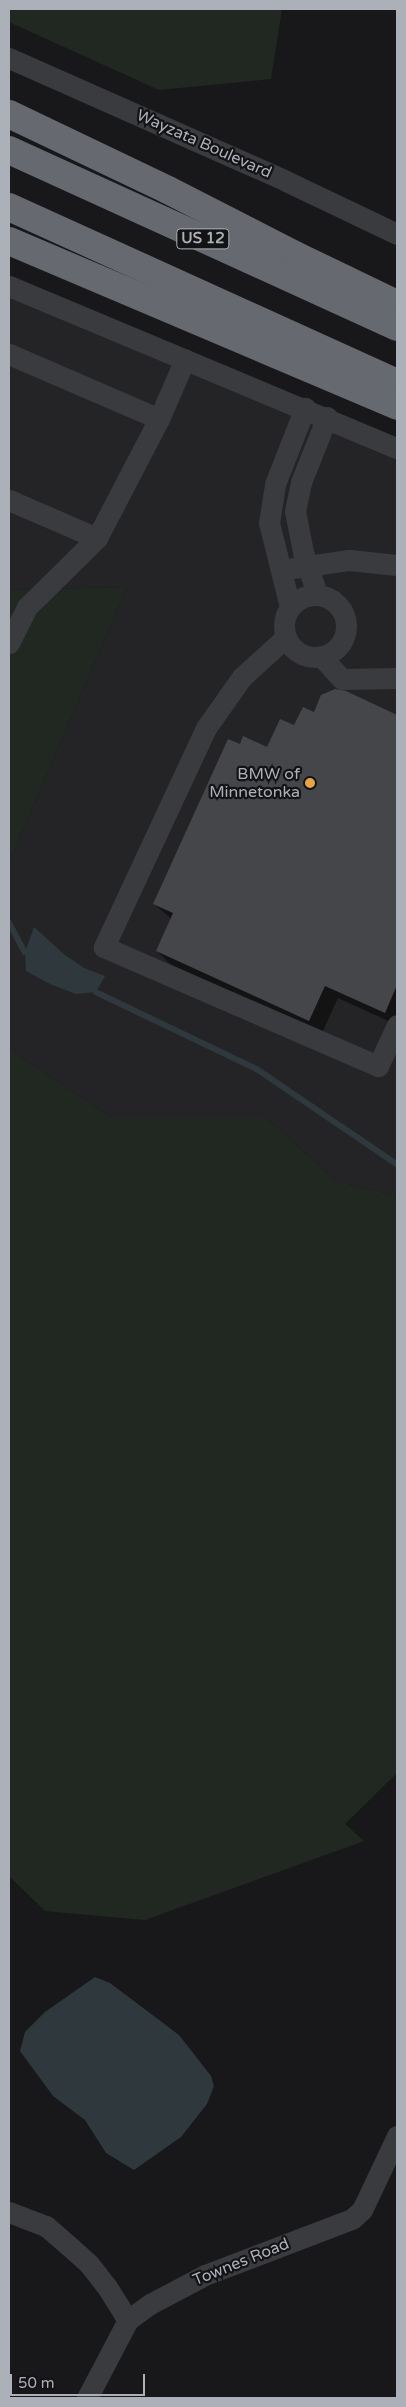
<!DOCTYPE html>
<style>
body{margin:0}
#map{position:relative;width:406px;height:2407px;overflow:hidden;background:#18181a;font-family:"Varela Round",sans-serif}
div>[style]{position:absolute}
.built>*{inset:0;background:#242427}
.green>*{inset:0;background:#212821}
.water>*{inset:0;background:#2f383d}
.shadow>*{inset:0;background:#0007}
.stream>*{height:5.5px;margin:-2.75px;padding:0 2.75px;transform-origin:2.75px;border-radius:2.75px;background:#2f383d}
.building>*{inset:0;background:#45464a}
.minor>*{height:21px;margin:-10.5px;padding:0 10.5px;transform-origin:10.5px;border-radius:10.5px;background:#3a3b3f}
.minor>.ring{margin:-10.5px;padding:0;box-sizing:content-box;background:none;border:21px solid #3a3b3f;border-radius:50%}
.highway>*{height:28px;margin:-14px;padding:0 14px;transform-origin:14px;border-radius:14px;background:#66696f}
.dots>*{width:14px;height:14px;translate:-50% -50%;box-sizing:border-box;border:2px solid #131315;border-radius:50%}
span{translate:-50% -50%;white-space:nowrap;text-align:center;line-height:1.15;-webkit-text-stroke:4.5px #131315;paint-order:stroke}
.shield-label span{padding:1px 4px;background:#131315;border:1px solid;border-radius:4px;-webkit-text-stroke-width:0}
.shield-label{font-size:15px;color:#acb0b9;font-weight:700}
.street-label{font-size:16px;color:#acb0b9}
.poi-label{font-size:16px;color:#acb0b9}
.right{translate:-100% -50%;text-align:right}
.frame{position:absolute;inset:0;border:10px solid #acb0b9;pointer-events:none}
.scale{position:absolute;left:10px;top:2374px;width:135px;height:22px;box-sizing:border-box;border:2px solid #acb0b9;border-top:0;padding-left:6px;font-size:15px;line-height:18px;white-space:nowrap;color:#acb0b9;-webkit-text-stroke:4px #131315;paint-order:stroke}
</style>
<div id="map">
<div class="built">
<i style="clip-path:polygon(9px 286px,397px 448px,397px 1196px,336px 1181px,267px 1118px,112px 1118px,9px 1049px,9px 863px,127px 587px,9px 590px)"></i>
</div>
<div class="green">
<i style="clip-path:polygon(9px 9px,282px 9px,271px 79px,159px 90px,9px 22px)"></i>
<i style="clip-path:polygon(127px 587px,9px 863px,9px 590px)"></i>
<i style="clip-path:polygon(9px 1049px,112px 1118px,267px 1118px,336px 1181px,397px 1196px,397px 1773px,345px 1824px,364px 1841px,145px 1920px,45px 1911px,9px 1876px)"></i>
</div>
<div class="water">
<i style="clip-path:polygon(34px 927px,65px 955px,84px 968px,105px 976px,96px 992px,76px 994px,50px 984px,26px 971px,25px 952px)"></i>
<i style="clip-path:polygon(95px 1977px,110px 1983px,179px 2035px,211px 2076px,214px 2086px,207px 2104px,181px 2137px,134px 2170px,106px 2153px,85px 2120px,53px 2096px,20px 2051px,25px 2032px,45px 2012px)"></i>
</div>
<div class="shadow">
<i style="clip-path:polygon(345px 693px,397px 716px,397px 1025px,338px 998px,322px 1033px,170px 964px,157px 951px,172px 919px,154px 904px,241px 746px,267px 749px)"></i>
</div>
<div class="stream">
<i style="left:9px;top:922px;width:34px;rotate:62deg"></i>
<i style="left:96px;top:992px;width:178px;rotate:25.6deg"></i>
<i style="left:257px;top:1069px;width:169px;rotate:34.2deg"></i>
</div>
<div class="building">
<i style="clip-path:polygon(335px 689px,346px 691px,397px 715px,397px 985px,385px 1013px,325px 986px,309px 1021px,156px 951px,173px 913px,153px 904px,228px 739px,240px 744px,243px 736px,267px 747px,280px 719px,294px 725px,303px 707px,314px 712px,321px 695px)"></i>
</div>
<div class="minor">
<i style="left:9px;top:58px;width:303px;rotate:23.9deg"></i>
<i style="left:286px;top:181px;width:123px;rotate:25.5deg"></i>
<i style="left:9px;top:286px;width:420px;rotate:22.7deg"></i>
<i style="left:9px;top:354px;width:163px;rotate:23.4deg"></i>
<i style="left:9px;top:500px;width:96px;rotate:23.4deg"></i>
<i style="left:293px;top:568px;width:57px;rotate:-8.1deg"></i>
<i style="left:349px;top:560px;width:48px;rotate:5.9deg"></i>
<i style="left:317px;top:594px;width:44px;rotate:-108.4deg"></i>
<i style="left:303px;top:552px;width:42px;rotate:-101deg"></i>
<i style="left:295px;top:511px;width:30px;rotate:-78deg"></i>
<i style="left:301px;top:482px;width:70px;rotate:-68.2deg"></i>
<i class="ring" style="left:284px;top:595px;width:41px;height:41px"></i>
<i style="left:290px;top:607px;width:87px;rotate:-104deg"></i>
<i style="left:269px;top:523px;width:39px;rotate:-81deg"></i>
<i style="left:275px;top:484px;width:82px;rotate:-68.5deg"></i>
<i style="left:286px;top:637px;width:59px;rotate:137.7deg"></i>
<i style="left:242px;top:677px;width:62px;rotate:125.2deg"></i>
<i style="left:206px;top:728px;width:242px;rotate:115deg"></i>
<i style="left:104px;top:947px;width:299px;rotate:23.5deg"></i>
<i style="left:378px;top:1066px;width:45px;rotate:-65.1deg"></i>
<i style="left:9px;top:643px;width:40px;rotate:-63.4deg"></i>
<i style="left:27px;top:607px;width:98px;rotate:-44.6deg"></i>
<i style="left:97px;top:538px;width:134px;rotate:-62.5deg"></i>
<i style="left:159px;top:419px;width:65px;rotate:-66.6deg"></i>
<i style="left:321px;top:656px;width:31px;rotate:48deg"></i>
<i style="left:342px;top:679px;width:55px;rotate:-1deg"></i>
<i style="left:9px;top:2212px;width:40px;rotate:21deg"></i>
<i style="left:46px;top:2226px;width:29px;rotate:41deg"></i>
<i style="left:68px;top:2245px;width:28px;rotate:42deg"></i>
<i style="left:89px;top:2264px;width:29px;rotate:52deg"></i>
<i style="left:107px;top:2287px;width:39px;rotate:58deg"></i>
<i style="left:87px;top:2398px;width:88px;rotate:-62.3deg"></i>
<i style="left:128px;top:2320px;width:27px;rotate:-36deg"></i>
<i style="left:150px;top:2304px;width:62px;rotate:-27.8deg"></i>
<i style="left:205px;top:2275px;width:157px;rotate:-20.9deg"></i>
<i style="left:352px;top:2219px;width:13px;rotate:-42deg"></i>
<i style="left:362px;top:2210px;width:82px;rotate:-64.7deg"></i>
</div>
<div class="highway">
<i style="left:9px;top:114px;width:176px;rotate:25.5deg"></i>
<i style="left:168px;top:190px;width:143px;rotate:27.1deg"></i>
<i style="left:295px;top:255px;width:113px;rotate:25.7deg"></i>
<i style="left:9px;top:150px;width:426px;rotate:24.5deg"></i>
<i style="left:9px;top:207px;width:426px;rotate:24.4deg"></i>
<i style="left:9px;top:241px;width:422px;rotate:23deg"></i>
</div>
<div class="dots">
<i style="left:310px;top:783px;background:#e4a546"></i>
</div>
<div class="shield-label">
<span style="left:203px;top:239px">US 12</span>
</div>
<div class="street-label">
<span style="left:204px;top:144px;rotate:24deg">Wayzata Boulevard</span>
<span style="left:241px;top:2262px;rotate:-22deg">Townes Road</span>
</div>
<div class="poi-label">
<span class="right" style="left:300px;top:783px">BMW of<br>Minnetonka</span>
</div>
<div class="frame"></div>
<div class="scale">50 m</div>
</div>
